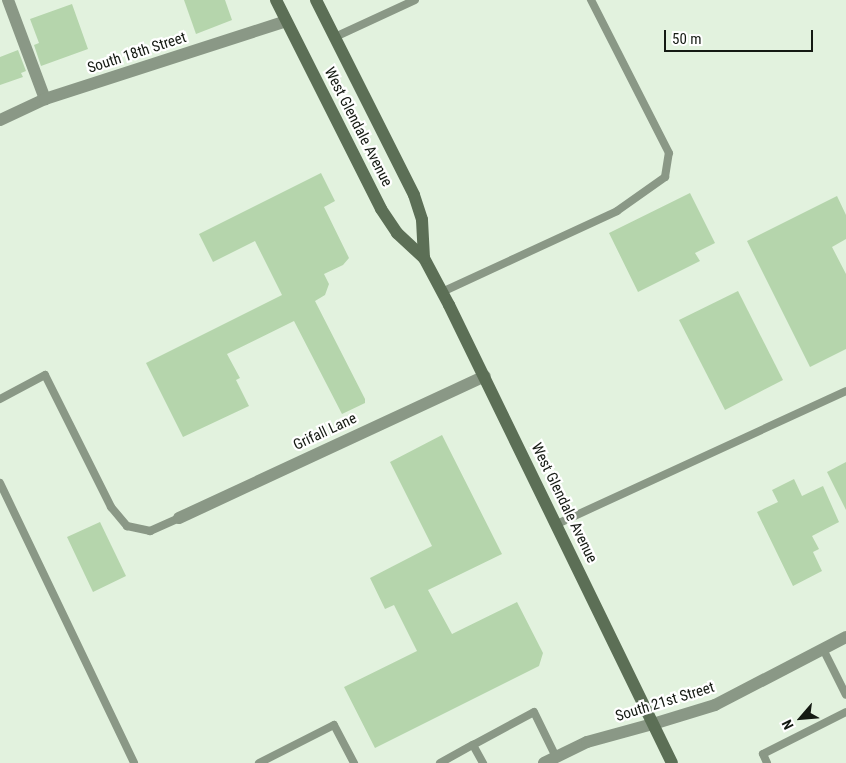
<!DOCTYPE html>
<style>
body{margin:0}
#map{position:relative;width:846px;height:763px;overflow:hidden;background:#e2f2de;font-family:"Roboto Condensed",sans-serif}
div>[style]{position:absolute}
.building>*{inset:0;background:#b5d5ac}
.service>*{height:8px;margin:-4px;padding:0 4px;transform-origin:4px;border-radius:4px;background:#8a9886}
.minor>*{height:12px;margin:-6px;padding:0 6px;transform-origin:6px;border-radius:6px;background:#8a9886}
.tertiary>*{height:12px;margin:-6px;padding:0 6px;transform-origin:6px;border-radius:6px;background:#8a9886}
.secondary>*{height:12px;margin:-6px;padding:0 6px;transform-origin:6px;border-radius:6px;background:#5c6f56}
span{translate:-50% -50%;white-space:nowrap;text-align:center;line-height:1.15;-webkit-text-stroke:4.5px #fff;paint-order:stroke}
.street-label{font-size:15px;color:#151a13}
.north{position:absolute;left:776px;top:693px;width:50px;height:50px;-webkit-text-stroke:4px #fff;paint-order:stroke;rotate:243deg;font-size:14px;font-weight:700;line-height:20px;text-align:center;color:#151a13}
.north::after{content:'';display:block;margin:auto;width:18px;height:22px;background:#151a13;clip-path:polygon(50% 0,100% 100%,50% 72%,0 100%)}
.scale{position:absolute;left:664px;top:30px;width:149px;height:22px;box-sizing:border-box;border:2px solid #151a13;border-top:0;padding-left:6px;font-size:15px;line-height:18px;white-space:nowrap;color:#151a13;-webkit-text-stroke:4px #fff;paint-order:stroke}
</style>
<div id="map">
<div class="building">
<i style="clip-path:polygon(184px 0,225px 0,232px 20px,196px 34px)"></i>
<i style="clip-path:polygon(72px 4px,88px 49px,41px 66px,34px 45px,39px 43px,30px 19px)"></i>
<i style="clip-path:polygon(18px 50px,26px 71px,21px 73px,23px 77px,0 85px,0 57px)"></i>
<i style="clip-path:polygon(321px 173px,335px 201px,324px 207px,349px 258px,343px 265px,324px 274px,329px 284px,325px 295px,315px 301px,365px 399px,365px 403px,342px 414px,294px 321px,227px 354px,240px 378px,236px 380px,249px 406px,183px 437px,146px 363px,282px 295px,255px 241px,213px 262px,199px 234px)"></i>
<i style="clip-path:polygon(690px 193px,715px 243px,695px 253px,700px 261px,638px 292px,609px 233px)"></i>
<i style="clip-path:polygon(837px 196px,846px 215px,846px 239px,832px 247px,846px 274px,846px 349px,810px 367px,747px 241px)"></i>
<i style="clip-path:polygon(738px 291px,783px 380px,725px 410px,679px 320px)"></i>
<i style="clip-path:polygon(442px 435px,502px 554px,428px 590px,452px 634px,517px 602px,543px 653px,539px 666px,375px 748px,344px 687px,417px 651px,394px 605px,385px 609px,370px 578px,432px 546px,390px 462px)"></i>
<i style="clip-path:polygon(846px 462px,846px 510px,827px 472px)"></i>
<i style="clip-path:polygon(794px 479px,802px 496px,823px 486px,839px 522px,812px 536px,819px 549px,813px 552px,822px 571px,793px 586px,757px 512px,778px 502px,772px 490px)"></i>
<i style="clip-path:polygon(100px 522px,126px 576px,93px 592px,67px 537px)"></i>
</div>
<div class="service">
<i style="left:335px;top:37px;width:88px;rotate:-24.8deg"></i>
<i style="left:442px;top:292px;width:193px;rotate:-24.8deg"></i>
<i style="left:617px;top:211px;width:59px;rotate:-35.3deg"></i>
<i style="left:665px;top:177px;width:24px;rotate:-81deg"></i>
<i style="left:669px;top:153px;width:172px;rotate:-117deg"></i>
<i style="left:0;top:399px;width:51px;rotate:-28.1deg"></i>
<i style="left:45px;top:375px;width:148px;rotate:63.4deg"></i>
<i style="left:111px;top:507px;width:25px;rotate:50deg"></i>
<i style="left:127px;top:526px;width:24px;rotate:12deg"></i>
<i style="left:150px;top:531px;width:32px;rotate:-24deg"></i>
<i style="left:0;top:483px;width:310px;rotate:64.4deg"></i>
<i style="left:557px;top:524px;width:318px;rotate:-24.7deg"></i>
<i style="left:823px;top:649px;width:51px;rotate:63.4deg"></i>
<i style="left:473px;top:745px;width:69px;rotate:-28.4deg"></i>
<i style="left:534px;top:712px;width:50px;rotate:63.9deg"></i>
<i style="left:259px;top:763px;width:84px;rotate:-26.9deg"></i>
<i style="left:334px;top:725px;width:43px;rotate:62.2deg"></i>
<i style="left:440px;top:763px;width:38px;rotate:-29deg"></i>
<i style="left:473px;top:745px;width:21px;rotate:61deg"></i>
<i style="left:767px;top:763px;width:10px;rotate:-114deg"></i>
<i style="left:763px;top:754px;width:93px;rotate:-26.8deg"></i>
</div>
<div class="minor">
<i style="left:8px;top:0;width:106px;rotate:69.5deg"></i>
<i style="left:0;top:120px;width:50px;rotate:-25deg"></i>
<i style="left:45px;top:99px;width:253px;rotate:-17.9deg"></i>
<i style="left:179px;top:518px;width:337px;rotate:-24.9deg"></i>
<i style="left:544px;top:763px;width:48px;rotate:-26deg"></i>
<i style="left:587px;top:742px;width:68px;rotate:-15.3deg"></i>
</div>
<div class="tertiary">
<i style="left:653px;top:724px;width:65px;rotate:-17deg"></i>
<i style="left:715px;top:705px;width:148px;rotate:-27.4deg"></i>
</div>
<div class="secondary">
<i style="left:276px;top:0;width:234px;rotate:63.3deg"></i>
<i style="left:381px;top:209px;width:29px;rotate:56deg"></i>
<i style="left:397px;top:233px;width:37px;rotate:43deg"></i>
<i style="left:424px;top:258px;width:53px;rotate:62deg"></i>
<i style="left:449px;top:305px;width:509px;rotate:64.04deg"></i>
<i style="left:316px;top:0;width:218px;rotate:63.3deg"></i>
<i style="left:414px;top:195px;width:26px;rotate:72deg"></i>
<i style="left:422px;top:220px;width:38px;rotate:87deg"></i>
</div>
<div class="street-label">
<span style="left:137px;top:53px;rotate:-18deg">South 18th Street</span>
<span style="left:358px;top:127px;rotate:63deg">West Glendale Avenue</span>
<span style="left:325px;top:432px;rotate:-25deg">Grifall Lane</span>
<span style="left:564px;top:503px;rotate:64deg">West Glendale Avenue</span>
<span style="left:665px;top:702px;rotate:-17deg">South 21st Street</span>
</div>
<div class="north">N</div>
<div class="scale">50 m</div>
</div>
